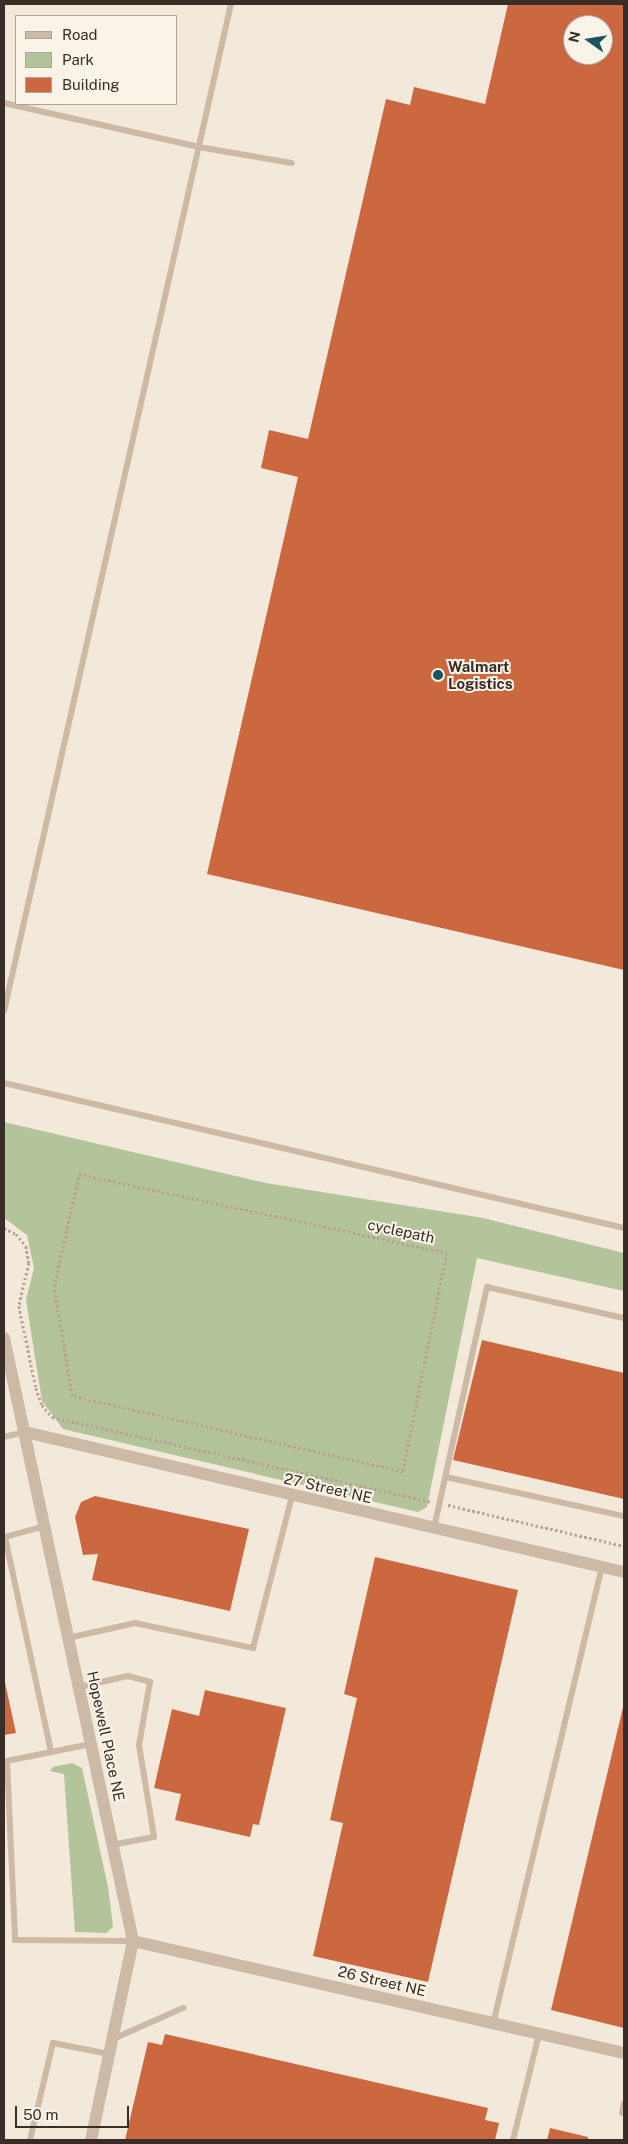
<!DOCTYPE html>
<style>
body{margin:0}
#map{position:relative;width:628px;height:2144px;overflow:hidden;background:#f3e9db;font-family:"Public Sans",sans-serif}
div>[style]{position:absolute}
.green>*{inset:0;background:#b3c39a}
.building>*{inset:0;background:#cc6840}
.path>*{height:2.5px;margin-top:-1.25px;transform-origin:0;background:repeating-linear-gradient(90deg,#b8a390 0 2.5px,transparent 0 5px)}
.service>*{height:6px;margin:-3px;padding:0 3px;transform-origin:3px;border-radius:3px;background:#ccb9a6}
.minor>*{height:12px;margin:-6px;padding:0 6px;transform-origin:6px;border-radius:6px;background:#ccb9a6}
.dots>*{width:14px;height:14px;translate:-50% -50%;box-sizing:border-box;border:2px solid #faf3e8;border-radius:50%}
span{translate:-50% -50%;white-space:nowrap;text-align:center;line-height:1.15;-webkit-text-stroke:4px #faf3e8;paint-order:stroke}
.poi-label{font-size:15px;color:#382d27;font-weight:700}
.left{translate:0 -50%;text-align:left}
.street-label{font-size:15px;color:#382d27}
.frame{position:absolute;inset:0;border:5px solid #382d27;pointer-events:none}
.legend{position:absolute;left:15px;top:15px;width:162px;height:90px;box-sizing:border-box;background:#faf3e8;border:1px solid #aca49b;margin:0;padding:6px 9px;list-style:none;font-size:15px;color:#382d27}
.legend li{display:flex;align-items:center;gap:10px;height:25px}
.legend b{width:25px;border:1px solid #aca49b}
.north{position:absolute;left:563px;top:15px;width:50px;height:50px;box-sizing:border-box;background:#faf3e8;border:1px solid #aca49b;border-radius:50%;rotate:283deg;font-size:14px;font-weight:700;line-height:20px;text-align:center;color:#382d27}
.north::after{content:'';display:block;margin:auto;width:18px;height:22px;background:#1b545b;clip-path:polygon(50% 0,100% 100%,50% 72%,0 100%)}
.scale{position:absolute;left:15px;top:2106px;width:114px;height:22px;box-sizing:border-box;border:2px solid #382d27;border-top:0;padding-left:6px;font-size:15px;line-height:18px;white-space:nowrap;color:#382d27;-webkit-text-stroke:4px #faf3e8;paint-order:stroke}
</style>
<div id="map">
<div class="green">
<i style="clip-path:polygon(4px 1122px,266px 1183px,483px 1218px,624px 1253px,624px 1291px,477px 1258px,427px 1507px,418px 1512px,63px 1429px,42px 1401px,26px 1300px,34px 1268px,27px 1235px,4px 1218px)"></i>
<i style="clip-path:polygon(72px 1763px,82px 1768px,108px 1887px,113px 1927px,106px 1933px,75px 1932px,64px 1774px,50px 1771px,53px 1767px)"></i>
</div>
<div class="building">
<i style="clip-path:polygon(evenodd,508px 4px,624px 4px,624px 970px,207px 874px,298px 477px,261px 468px,269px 430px,308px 439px,386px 99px,410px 105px,414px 87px,485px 104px,508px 4px,573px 25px,603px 25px,603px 55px,573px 55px,573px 25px)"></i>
<i style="clip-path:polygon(482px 1340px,624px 1373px,624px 1499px,453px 1460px)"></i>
<i style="clip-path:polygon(95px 1496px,249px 1529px,230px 1611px,92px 1580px,98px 1554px,83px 1555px,75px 1517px,81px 1502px)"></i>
<i style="clip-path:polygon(375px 1557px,518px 1590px,428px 1982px,313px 1956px,343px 1823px,330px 1820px,357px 1698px,344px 1694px)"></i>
<i style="clip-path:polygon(4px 1678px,16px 1733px,4px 1735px)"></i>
<i style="clip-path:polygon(205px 1690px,286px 1708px,259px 1825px,253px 1824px,250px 1837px,175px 1820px,181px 1794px,154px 1788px,172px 1709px,199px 1716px)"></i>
<i style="clip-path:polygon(624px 1703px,624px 2028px,551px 2010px)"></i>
<i style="clip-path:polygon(165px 2034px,488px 2108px,485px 2120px,499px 2123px,495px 2140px,125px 2140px,148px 2042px,162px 2045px)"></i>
<i style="clip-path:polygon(550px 2128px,588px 2137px,588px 2140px,547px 2140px)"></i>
</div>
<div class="path">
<i style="left:79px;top:1174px;width:376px;rotate:12.1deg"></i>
<i style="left:447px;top:1253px;width:223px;rotate:101.4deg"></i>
<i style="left:403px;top:1472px;width:340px;rotate:-167.1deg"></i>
<i style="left:72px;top:1396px;width:110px;rotate:-99.4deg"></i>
<i style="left:54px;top:1287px;width:116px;rotate:-77.5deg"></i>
<i style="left:4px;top:1228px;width:13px;rotate:27deg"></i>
<i style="left:16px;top:1234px;width:16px;rotate:50deg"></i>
<i style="left:26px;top:1246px;width:17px;rotate:80deg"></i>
<i style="left:29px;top:1263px;width:44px;rotate:103.1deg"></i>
<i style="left:19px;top:1306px;width:84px;rotate:78.3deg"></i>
<i style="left:36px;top:1388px;width:18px;rotate:71deg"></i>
<i style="left:42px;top:1405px;width:16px;rotate:50deg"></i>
<i style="left:52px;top:1417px;width:388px;rotate:12.6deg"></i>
<i style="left:448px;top:1505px;width:181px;rotate:13.1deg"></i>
</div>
<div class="service">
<i style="left:4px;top:103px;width:200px;rotate:12.7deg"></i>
<i style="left:199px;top:147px;width:94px;rotate:9.8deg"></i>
<i style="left:4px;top:1011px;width:1032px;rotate:-77.3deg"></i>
<i style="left:4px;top:1083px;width:637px;rotate:13.16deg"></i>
<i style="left:4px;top:1437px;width:21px;rotate:-14deg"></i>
<i style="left:446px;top:1477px;width:182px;rotate:12.4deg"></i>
<i style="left:45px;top:1526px;width:41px;rotate:164.6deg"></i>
<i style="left:5px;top:1537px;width:220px;rotate:77.9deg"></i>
<i style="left:434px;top:1528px;width:247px;rotate:-77.6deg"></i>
<i style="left:487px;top:1287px;width:140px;rotate:12.8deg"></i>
<i style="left:68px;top:1638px;width:69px;rotate:-12.6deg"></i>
<i style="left:135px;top:1623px;width:121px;rotate:12deg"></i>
<i style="left:253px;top:1648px;width:157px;rotate:-75.6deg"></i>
<i style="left:79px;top:1687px;width:50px;rotate:-12.7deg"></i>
<i style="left:128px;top:1676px;width:23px;rotate:15deg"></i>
<i style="left:150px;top:1682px;width:64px;rotate:99.9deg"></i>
<i style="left:139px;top:1745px;width:93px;rotate:80.7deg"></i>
<i style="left:154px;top:1837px;width:43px;rotate:169.2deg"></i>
<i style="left:91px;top:1744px;width:86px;rotate:168.6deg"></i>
<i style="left:7px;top:1761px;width:179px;rotate:87.4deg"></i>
<i style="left:15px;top:1940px;width:118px;rotate:0.5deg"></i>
<i style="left:493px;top:2024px;width:470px;rotate:-76.6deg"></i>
<i style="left:113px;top:2039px;width:77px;rotate:-23.9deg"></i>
<i style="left:622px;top:2113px;width:10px;rotate:-79deg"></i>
<i style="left:30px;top:2140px;width:100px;rotate:-76.7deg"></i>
<i style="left:53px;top:2043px;width:57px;rotate:11.1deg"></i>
<i style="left:513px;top:2140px;width:109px;rotate:-76.2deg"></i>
</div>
<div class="minor">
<i style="left:4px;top:1338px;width:617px;rotate:77.92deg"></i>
<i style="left:133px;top:1941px;width:203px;rotate:101.9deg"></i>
<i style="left:25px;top:1432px;width:615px;rotate:13.16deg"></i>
<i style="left:133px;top:1941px;width:504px;rotate:12.85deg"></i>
</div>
<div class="dots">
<i style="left:438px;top:675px;background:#1b545b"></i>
</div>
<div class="poi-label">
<span class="left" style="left:448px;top:675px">Walmart<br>Logistics</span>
</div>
<div class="street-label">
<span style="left:401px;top:1231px;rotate:12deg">cyclepath</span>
<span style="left:328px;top:1488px;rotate:13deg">27 Street NE</span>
<span style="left:106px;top:1736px;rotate:78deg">Hopewell Place NE</span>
<span style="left:382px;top:1981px;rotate:13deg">26 Street NE</span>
</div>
<div class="frame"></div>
<ul class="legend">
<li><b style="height:6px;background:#ccb9a6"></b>Road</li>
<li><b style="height:14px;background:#b3c39a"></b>Park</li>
<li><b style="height:14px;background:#cc6840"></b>Building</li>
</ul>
<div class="north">N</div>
<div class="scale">50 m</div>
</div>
